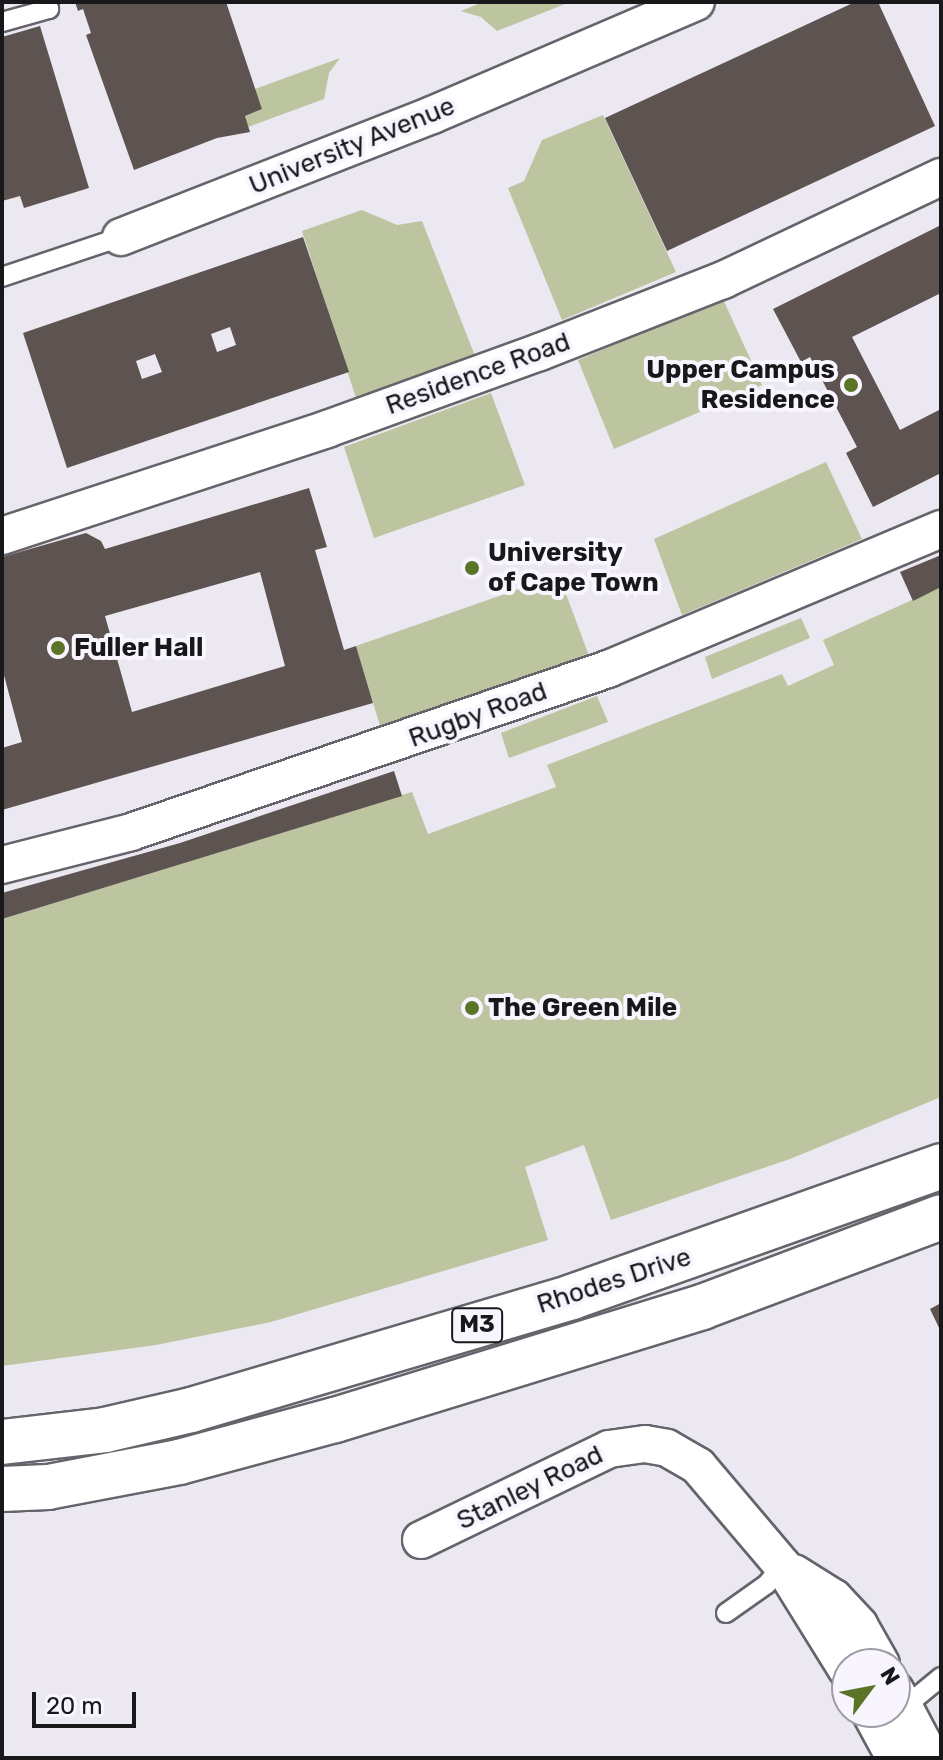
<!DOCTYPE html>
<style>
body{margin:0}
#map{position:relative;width:943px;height:1760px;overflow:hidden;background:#ebe8f1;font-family:Rubik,sans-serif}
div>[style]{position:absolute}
.green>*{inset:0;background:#bdc4a0}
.building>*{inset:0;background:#5d5451}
.roads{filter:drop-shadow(2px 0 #66636b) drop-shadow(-2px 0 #66636b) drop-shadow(0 2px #66636b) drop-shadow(0 -2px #66636b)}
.lane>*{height:18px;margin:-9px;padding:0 9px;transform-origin:9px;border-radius:9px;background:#fff}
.street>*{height:36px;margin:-18px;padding:0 18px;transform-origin:18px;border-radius:18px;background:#fff}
.highway>*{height:44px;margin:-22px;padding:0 22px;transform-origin:22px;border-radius:22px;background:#fff}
.dots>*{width:22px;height:22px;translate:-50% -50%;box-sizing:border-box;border:4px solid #f9f5ff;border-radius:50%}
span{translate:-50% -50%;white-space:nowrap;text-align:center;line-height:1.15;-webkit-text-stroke:8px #f9f5ff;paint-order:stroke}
.shield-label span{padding:2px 6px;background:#f9f5ff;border:2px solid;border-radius:6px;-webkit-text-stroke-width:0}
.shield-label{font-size:24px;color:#18171a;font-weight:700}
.street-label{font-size:26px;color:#18171a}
.poi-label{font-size:26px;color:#18171a;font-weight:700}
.right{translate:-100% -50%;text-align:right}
.left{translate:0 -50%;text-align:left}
.frame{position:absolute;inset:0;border:4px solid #18171a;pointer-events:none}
.north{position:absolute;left:831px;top:1648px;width:80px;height:80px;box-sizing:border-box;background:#f9f5ff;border:2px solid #9f9ca3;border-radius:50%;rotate:58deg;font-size:22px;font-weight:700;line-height:32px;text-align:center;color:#18171a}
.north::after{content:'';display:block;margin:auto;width:28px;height:36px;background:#5b7427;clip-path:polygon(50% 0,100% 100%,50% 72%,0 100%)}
.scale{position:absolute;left:32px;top:1692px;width:104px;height:36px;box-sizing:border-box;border:4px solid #18171a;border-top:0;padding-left:10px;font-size:24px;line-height:28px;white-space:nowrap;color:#18171a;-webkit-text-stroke:6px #f9f5ff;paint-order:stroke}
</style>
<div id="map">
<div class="green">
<i style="clip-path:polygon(483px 2px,570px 2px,497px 31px,481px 17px,461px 11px)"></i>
<i style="clip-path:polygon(340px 58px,329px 73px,324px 99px,248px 127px,245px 116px,262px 109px,255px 89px)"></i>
<i style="clip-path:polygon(603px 115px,676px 272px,562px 320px,508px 188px,524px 181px,542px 140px)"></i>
<i style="clip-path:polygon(362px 210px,397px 225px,422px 221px,475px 356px,356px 398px,302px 231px)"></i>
<i style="clip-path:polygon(723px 299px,762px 385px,614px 449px,578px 360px)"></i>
<i style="clip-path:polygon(491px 393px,525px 485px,374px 538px,344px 447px)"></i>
<i style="clip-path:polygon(826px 462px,862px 539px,682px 615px,654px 539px)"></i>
<i style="clip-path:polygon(559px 575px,589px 656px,381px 729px,356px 646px)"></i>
<i style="clip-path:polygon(941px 587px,941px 1097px,790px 1159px,611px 1220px,584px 1145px,525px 1167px,548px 1240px,271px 1322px,156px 1345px,2px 1366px,2px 919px,412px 792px,428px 834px,556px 787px,547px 765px,782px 674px,788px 686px,834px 665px,823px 640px)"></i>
<i style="clip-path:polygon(801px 618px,810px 638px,712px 679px,705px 657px)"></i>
<i style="clip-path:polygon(597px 696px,608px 722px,509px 758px,501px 733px)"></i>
</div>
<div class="building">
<i style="clip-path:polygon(75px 2px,226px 2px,262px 109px,245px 116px,250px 132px,217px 138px,134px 170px,86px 35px,91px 33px,83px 9px,78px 11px)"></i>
<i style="clip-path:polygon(855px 2px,878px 2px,935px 126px,667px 251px,605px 118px)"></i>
<i style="clip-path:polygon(40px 26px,89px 188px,24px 208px,20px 196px,2px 201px,2px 37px)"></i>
<i style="clip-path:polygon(941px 225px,941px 293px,852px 337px,900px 430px,941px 409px,941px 473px,873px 507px,846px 453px,857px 447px,810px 357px,801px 362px,773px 309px)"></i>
<i style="clip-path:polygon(evenodd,303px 237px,349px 372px,67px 468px,23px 333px,303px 237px,230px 327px,236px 345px,217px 352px,211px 334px,230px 327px,303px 237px,155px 354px,162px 372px,142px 379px,136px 361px,155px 354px)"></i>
<i style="clip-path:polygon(evenodd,309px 488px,327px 547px,315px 550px,344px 650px,356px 646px,373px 703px,2px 810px,2px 748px,22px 742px,2px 668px,2px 557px,86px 533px,101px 541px,105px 549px,309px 488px,260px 572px,285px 666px,132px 712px,105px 616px,260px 572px)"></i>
<i style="clip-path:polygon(941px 555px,941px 587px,913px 601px,900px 572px)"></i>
<i style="clip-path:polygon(394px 771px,402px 796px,2px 919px,2px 893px,180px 843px)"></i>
<i style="clip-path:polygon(941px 1303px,941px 1332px,930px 1309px)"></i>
</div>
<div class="roads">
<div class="lane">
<i style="left:2px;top:22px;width:49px;rotate:-15.5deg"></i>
<i style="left:49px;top:9px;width:7px;rotate:-106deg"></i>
<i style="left:2px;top:277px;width:126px;rotate:-18.6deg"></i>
<i style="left:726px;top:1613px;width:50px;rotate:-35.3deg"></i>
<i style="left:767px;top:1584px;width:24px;rotate:-52deg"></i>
<i style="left:901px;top:1710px;width:52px;rotate:-39.5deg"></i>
</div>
<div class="street">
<i style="left:121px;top:237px;width:334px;rotate:-21.4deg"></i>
<i style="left:432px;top:115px;width:287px;rotate:-23.2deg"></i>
<i style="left:2px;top:536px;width:342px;rotate:-18.2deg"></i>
<i style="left:327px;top:429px;width:226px;rotate:-19.9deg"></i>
<i style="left:540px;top:352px;width:197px;rotate:-21.5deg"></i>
<i style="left:723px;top:280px;width:241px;rotate:-25.3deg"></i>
<i style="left:2px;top:865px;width:133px;rotate:-14.3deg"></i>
<i style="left:131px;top:832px;width:504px;rotate:-18.87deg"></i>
<i style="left:608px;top:669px;width:361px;rotate:-22.8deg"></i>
<i style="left:421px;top:1540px;width:209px;rotate:-25.8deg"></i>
<i style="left:609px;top:1449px;width:36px;rotate:-8deg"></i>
<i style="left:645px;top:1444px;width:22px;rotate:10deg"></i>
<i style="left:667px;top:1448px;width:36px;rotate:30deg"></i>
<i style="left:698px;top:1466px;width:130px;rotate:49.7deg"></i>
<i style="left:782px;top:1565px;width:123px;rotate:58.2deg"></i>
<i style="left:794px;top:1573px;width:47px;rotate:32deg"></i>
<i style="left:834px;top:1598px;width:37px;rotate:47deg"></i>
<i style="left:859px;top:1625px;width:45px;rotate:60.6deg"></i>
<i style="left:895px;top:1690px;width:77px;rotate:62.1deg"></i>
<i style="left:870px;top:1712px;width:52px;rotate:61.5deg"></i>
</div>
<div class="highway">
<i style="left:2px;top:1442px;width:104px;rotate:-6.6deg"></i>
<i style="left:105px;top:1430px;width:88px;rotate:-13.1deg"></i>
<i style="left:191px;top:1410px;width:397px;rotate:-16.5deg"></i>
<i style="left:572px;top:1297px;width:392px;rotate:-19.5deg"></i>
<i style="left:2px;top:1489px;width:46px;rotate:-2.5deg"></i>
<i style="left:48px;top:1487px;width:133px;rotate:-10.8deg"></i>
<i style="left:179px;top:1462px;width:162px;rotate:-15.1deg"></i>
<i style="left:335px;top:1420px;width:384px;rotate:-17.1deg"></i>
<i style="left:702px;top:1307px;width:255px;rotate:-20.6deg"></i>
</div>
</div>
<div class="dots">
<i style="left:851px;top:385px;background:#5b7427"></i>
<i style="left:472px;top:568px;background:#5b7427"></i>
<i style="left:58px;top:648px;background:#5b7427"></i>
<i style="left:472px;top:1008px;background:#5b7427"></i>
</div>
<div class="shield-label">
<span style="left:477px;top:1325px">M3</span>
</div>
<div class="street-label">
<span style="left:352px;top:146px;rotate:-22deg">University Avenue</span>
<span style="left:478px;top:374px;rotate:-20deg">Residence Road</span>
<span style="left:478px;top:715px;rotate:-20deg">Rugby Road</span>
<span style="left:614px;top:1281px;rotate:-18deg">Rhodes Drive</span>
<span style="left:530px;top:1488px;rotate:-26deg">Stanley Road</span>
</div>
<div class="poi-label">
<span class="right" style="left:835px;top:385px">Upper Campus<br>Residence</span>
<span class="left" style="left:488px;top:568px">University<br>of Cape Town</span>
<span class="left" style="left:74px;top:648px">Fuller Hall</span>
<span class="left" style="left:488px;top:1008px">The Green Mile</span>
</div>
<div class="frame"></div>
<div class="north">N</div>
<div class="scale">20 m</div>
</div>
